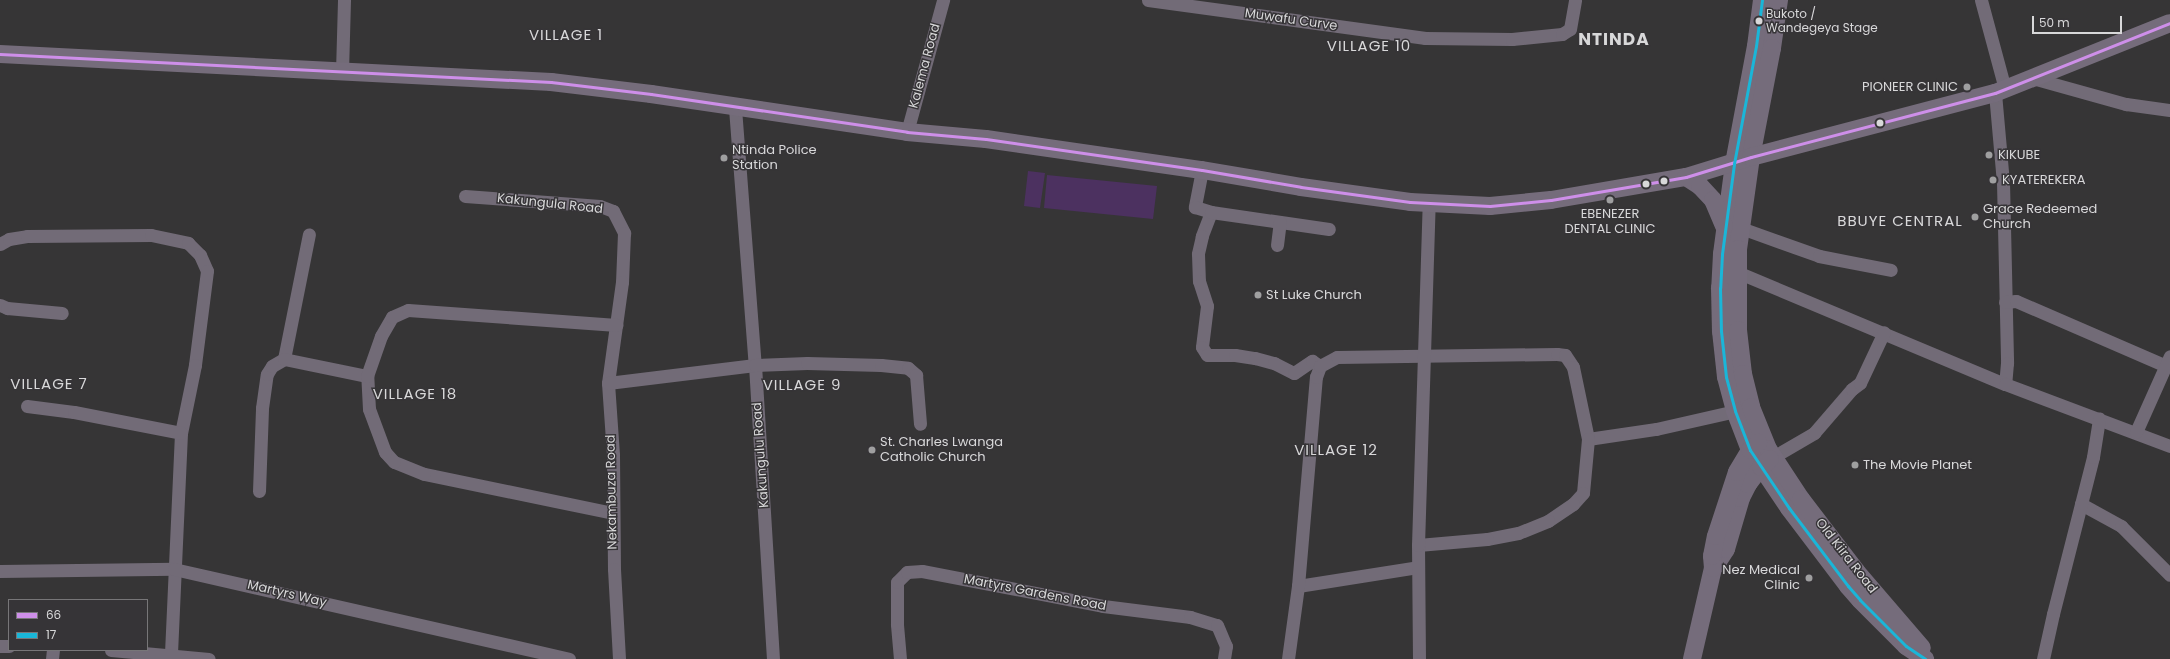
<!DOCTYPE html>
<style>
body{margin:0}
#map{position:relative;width:2170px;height:659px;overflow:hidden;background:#363536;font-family:Poppins,sans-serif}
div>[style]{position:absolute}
.green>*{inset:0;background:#4c3160}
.street>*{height:13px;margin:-6.5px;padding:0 6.5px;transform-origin:6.5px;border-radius:6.5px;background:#726b77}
.secondary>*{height:18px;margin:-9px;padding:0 9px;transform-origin:9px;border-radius:9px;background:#756c7b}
.bus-1>*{height:3px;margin:-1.5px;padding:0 1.5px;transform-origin:1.5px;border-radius:1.5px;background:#ce8fe9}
.bus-2>*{height:3px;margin:-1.5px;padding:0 1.5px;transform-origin:1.5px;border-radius:1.5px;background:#1ab6d8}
.dots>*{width:11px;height:11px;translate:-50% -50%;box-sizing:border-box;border:2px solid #363437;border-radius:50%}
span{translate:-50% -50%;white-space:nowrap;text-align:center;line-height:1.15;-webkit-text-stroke:3px #363437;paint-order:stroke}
.bus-label{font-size:12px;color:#d8d8d9}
.left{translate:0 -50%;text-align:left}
.street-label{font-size:13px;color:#d8d8d9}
.poi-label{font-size:13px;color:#d8d8d9}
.right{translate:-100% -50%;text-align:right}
.quarter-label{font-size:15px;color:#d8d8d9;letter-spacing:1px}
.district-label{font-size:17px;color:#d8d8d9;font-weight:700;letter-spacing:1px}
.legend{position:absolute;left:8px;top:599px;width:140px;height:52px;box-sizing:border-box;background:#363437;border:1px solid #777678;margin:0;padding:5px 7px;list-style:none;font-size:12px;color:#d8d8d9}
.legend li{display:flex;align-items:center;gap:8px;height:20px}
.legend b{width:20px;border:1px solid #777678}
.scale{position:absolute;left:2032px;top:16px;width:90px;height:18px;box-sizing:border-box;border:2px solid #d8d8d9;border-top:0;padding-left:5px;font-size:12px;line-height:14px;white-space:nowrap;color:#d8d8d9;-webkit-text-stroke:3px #363437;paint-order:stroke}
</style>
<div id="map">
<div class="green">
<i style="clip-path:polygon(1028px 171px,1045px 173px,1040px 208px,1024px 206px)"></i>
<i style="clip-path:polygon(1047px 175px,1157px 186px,1153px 219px,1044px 208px)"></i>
</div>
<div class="street">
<i style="left:1148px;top:0;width:280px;rotate:7.8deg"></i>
<i style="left:1425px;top:38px;width:87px;rotate:0.7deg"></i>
<i style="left:1512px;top:39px;width:50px;rotate:-5.7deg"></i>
<i style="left:1562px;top:34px;width:9px;rotate:-32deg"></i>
<i style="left:1570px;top:29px;width:29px;rotate:-80deg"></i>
<i style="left:1981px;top:0;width:92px;rotate:74.9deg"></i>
<i style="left:342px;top:72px;width:72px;rotate:-88.4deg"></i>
<i style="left:2032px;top:78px;width:98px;rotate:15.5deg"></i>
<i style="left:2126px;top:104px;width:44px;rotate:7.8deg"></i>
<i style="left:1995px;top:93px;width:89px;rotate:84.9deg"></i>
<i style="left:2003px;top:182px;width:181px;rotate:88.7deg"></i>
<i style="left:2007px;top:363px;width:21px;rotate:95deg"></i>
<i style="left:735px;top:108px;width:258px;rotate:85.6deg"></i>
<i style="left:755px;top:365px;width:295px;rotate:86.5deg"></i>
<i style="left:907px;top:132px;width:137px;rotate:-74.7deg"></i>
<i style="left:1202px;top:170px;width:38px;rotate:101deg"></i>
<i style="left:1195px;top:207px;width:17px;rotate:17deg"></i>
<i style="left:1211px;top:212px;width:26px;rotate:111deg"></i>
<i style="left:1202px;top:236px;width:18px;rotate:103deg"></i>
<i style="left:1198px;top:254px;width:27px;rotate:88deg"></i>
<i style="left:1199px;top:281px;width:26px;rotate:72deg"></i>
<i style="left:1207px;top:306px;width:41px;rotate:97deg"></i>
<i style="left:1202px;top:347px;width:9px;rotate:58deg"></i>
<i style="left:1207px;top:355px;width:28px"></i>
<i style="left:1235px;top:355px;width:20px;rotate:9deg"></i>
<i style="left:1255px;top:358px;width:20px;rotate:15deg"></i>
<i style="left:1274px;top:363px;width:22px;rotate:27deg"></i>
<i style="left:1294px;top:373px;width:22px;rotate:-34deg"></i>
<i style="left:1312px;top:361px;width:9px;rotate:32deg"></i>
<i style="left:465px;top:196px;width:135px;rotate:4.2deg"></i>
<i style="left:600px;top:206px;width:14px;rotate:21deg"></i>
<i style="left:613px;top:211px;width:25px;rotate:63deg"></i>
<i style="left:624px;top:233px;width:49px;rotate:92.3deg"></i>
<i style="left:622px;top:282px;width:102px;rotate:97.9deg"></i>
<i style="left:608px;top:383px;width:72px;rotate:86deg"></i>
<i style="left:613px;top:455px;width:114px;rotate:89.5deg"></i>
<i style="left:614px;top:569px;width:90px;rotate:86.8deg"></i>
<i style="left:1211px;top:212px;width:119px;rotate:8.2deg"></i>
<i style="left:1741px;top:228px;width:83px;rotate:19.7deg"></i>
<i style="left:1819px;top:256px;width:73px;rotate:11deg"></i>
<i style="left:0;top:244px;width:10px;rotate:-29deg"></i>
<i style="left:9px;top:239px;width:18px;rotate:-9deg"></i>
<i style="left:27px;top:236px;width:124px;rotate:-0.5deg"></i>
<i style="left:151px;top:235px;width:38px;rotate:12deg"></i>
<i style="left:188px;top:243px;width:17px;rotate:45deg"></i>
<i style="left:200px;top:255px;width:17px;rotate:66deg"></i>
<i style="left:207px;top:271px;width:95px;rotate:97.3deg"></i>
<i style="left:195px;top:365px;width:69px;rotate:101.6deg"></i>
<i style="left:181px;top:433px;width:222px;rotate:92.6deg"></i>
<i style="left:1277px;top:245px;width:23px;rotate:-83deg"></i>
<i style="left:1737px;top:272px;width:290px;rotate:22.7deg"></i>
<i style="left:2005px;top:384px;width:176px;rotate:20.6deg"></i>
<i style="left:2005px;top:302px;width:11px;rotate:-5deg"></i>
<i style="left:2016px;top:301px;width:163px;rotate:23.4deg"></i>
<i style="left:0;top:305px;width:8px;rotate:23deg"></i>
<i style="left:7px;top:308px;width:55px;rotate:5.2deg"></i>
<i style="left:284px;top:359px;width:127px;rotate:-78.7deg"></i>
<i style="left:608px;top:383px;width:148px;rotate:-7deg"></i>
<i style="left:755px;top:365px;width:52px;rotate:-2.2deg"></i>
<i style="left:807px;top:363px;width:74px;rotate:1.5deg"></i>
<i style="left:881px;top:365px;width:27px;rotate:6deg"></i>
<i style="left:908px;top:368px;width:11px;rotate:41deg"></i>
<i style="left:916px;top:375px;width:49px;rotate:85.3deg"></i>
<i style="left:27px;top:406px;width:47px;rotate:7.3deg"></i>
<i style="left:74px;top:412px;width:109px;rotate:11.1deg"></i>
<i style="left:2136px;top:432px;width:83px;rotate:-65.9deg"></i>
<i style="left:1588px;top:439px;width:69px;rotate:-8.4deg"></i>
<i style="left:1656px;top:429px;width:81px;rotate:-12.8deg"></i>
<i style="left:1773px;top:457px;width:48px;rotate:-30.3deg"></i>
<i style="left:1814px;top:433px;width:58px;rotate:-49.2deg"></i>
<i style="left:1852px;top:389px;width:10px;rotate:-37deg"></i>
<i style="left:1860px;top:383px;width:56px;rotate:-64.8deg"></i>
<i style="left:259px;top:491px;width:83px;rotate:-87.9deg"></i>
<i style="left:262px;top:408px;width:34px;rotate:-82deg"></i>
<i style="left:267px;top:374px;width:9px;rotate:-58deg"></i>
<i style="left:272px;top:366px;width:14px;rotate:-30deg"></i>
<i style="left:284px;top:359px;width:85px;rotate:11.6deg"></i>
<i style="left:2081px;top:504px;width:46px;rotate:28.8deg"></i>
<i style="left:2121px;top:526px;width:69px;rotate:45deg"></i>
<i style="left:613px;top:513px;width:193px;rotate:-168.3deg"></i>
<i style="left:424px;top:474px;width:32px;rotate:-158deg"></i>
<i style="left:394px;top:462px;width:13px;rotate:-132deg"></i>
<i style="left:385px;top:452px;width:46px;rotate:-110.4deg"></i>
<i style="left:369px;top:409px;width:33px;rotate:-93deg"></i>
<i style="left:367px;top:376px;width:42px;rotate:-70.7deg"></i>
<i style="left:381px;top:336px;width:22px;rotate:-60deg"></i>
<i style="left:392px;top:317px;width:17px;rotate:-24deg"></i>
<i style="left:408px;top:310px;width:209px;rotate:4.1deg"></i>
<i style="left:0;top:571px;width:174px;rotate:-0.7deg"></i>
<i style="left:174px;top:569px;width:405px;rotate:12.8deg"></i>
<i style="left:1298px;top:586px;width:121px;rotate:-9deg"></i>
<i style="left:0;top:646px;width:9px"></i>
<i style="left:111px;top:650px;width:98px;rotate:5.2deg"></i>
<i style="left:52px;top:659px;width:9px;rotate:-84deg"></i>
<i style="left:900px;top:659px;width:35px;rotate:-95deg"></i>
<i style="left:897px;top:624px;width:42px;rotate:-90deg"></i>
<i style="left:897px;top:582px;width:14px;rotate:-45deg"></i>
<i style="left:907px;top:572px;width:15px;rotate:-4deg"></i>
<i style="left:922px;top:571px;width:184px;rotate:10.9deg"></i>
<i style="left:1103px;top:606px;width:88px;rotate:7.2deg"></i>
<i style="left:1190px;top:617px;width:28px;rotate:17deg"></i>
<i style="left:1217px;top:625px;width:23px;rotate:67deg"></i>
<i style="left:1226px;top:646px;width:13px;rotate:99deg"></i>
<i style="left:1288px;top:659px;width:74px;rotate:-82.2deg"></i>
<i style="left:1298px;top:586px;width:210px;rotate:-85.1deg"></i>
<i style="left:1316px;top:377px;width:12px;rotate:-70deg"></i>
<i style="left:1320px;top:366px;width:19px;rotate:-28deg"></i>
<i style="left:1337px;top:357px;width:220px;rotate:-0.8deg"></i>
<i style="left:1557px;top:354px;width:8px;rotate:7deg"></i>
<i style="left:1565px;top:355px;width:14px;rotate:56deg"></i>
<i style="left:1573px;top:367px;width:74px;rotate:78.2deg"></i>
<i style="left:1588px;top:439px;width:54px;rotate:95.3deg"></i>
<i style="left:1583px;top:493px;width:15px;rotate:132deg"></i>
<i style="left:1573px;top:504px;width:30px;rotate:146deg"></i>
<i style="left:1548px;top:521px;width:32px;rotate:158deg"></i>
<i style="left:1518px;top:533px;width:32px;rotate:169deg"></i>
<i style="left:1487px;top:539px;width:69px;rotate:175deg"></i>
<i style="left:1419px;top:659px;width:114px;rotate:-90.5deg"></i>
<i style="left:1418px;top:545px;width:342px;rotate:-88.2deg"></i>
<i style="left:2043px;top:659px;width:46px;rotate:-77.5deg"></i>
<i style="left:2053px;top:614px;width:162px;rotate:-75.7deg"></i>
<i style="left:2093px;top:457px;width:39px;rotate:-81deg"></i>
</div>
<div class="secondary">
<i style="left:1762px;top:0;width:46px;rotate:97.4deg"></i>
<i style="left:1756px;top:46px;width:120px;rotate:100.6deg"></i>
<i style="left:1734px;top:164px;width:91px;rotate:97.6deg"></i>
<i style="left:1722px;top:254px;width:34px;rotate:93deg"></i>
<i style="left:1720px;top:288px;width:43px;rotate:88.7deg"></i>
<i style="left:1721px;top:331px;width:46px;rotate:83.8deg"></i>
<i style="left:1726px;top:377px;width:35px;rotate:75deg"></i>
<i style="left:1735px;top:411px;width:42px;rotate:69deg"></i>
<i style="left:1750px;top:450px;width:70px;rotate:56.1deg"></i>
<i style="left:1789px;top:508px;width:98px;rotate:52.9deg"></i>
<i style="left:1848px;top:586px;width:18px;rotate:49deg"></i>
<i style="left:1860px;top:600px;width:65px;rotate:45deg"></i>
<i style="left:1906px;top:646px;width:23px;rotate:34deg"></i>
<i style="left:1779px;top:0;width:49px;rotate:98.3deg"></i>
<i style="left:1772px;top:48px;width:111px;rotate:100.9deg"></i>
<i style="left:1751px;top:157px;width:93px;rotate:98deg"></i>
<i style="left:1738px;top:249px;width:81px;rotate:90deg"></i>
<i style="left:1738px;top:330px;width:44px;rotate:83.5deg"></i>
<i style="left:1743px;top:374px;width:34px;rotate:76deg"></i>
<i style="left:1751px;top:407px;width:45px;rotate:68deg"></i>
<i style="left:1768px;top:449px;width:60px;rotate:56.6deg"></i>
<i style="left:1801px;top:499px;width:91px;rotate:52.6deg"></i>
<i style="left:1856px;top:571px;width:101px;rotate:49.4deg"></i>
<i style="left:0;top:54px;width:552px;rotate:2.91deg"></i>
<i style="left:551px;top:82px;width:101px;rotate:6.8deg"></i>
<i style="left:651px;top:94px;width:259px;rotate:8.4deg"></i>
<i style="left:907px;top:132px;width:79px;rotate:5.1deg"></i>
<i style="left:986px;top:139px;width:218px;rotate:8.2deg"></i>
<i style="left:1202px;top:170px;width:100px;rotate:9.7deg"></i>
<i style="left:1301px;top:187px;width:110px;rotate:7.8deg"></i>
<i style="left:1410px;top:202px;width:80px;rotate:2.9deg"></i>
<i style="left:1490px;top:206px;width:61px;rotate:-5.6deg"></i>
<i style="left:1551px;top:200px;width:137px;rotate:-9.7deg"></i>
<i style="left:1686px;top:177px;width:68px;rotate:-17.1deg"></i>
<i style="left:1751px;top:157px;width:252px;rotate:-14.7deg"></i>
<i style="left:1995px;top:93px;width:188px;rotate:-21.8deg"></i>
<i style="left:1686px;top:177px;width:17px;rotate:33deg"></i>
<i style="left:1700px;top:186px;width:19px;rotate:47deg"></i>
<i style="left:1713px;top:200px;width:28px;rotate:67deg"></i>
<i style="left:1715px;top:566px;width:20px;rotate:-57deg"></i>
<i style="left:1726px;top:549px;width:53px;rotate:-73.6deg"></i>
<i style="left:1741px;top:498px;width:16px;rotate:-63deg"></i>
<i style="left:1748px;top:484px;width:21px;rotate:-53deg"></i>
<i style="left:1761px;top:467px;width:12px;rotate:-42deg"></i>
<i style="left:1692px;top:659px;width:93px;rotate:-77deg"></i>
<i style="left:1713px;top:568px;width:12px;rotate:-95deg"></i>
<i style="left:1712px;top:556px;width:20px;rotate:-79deg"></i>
<i style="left:1716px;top:536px;width:67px;rotate:-71.8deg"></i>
<i style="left:1737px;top:472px;width:26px;rotate:-59deg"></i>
<i style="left:1750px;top:450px;width:11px;rotate:-41deg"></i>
</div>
<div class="bus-1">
<i style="left:0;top:54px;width:552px;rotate:2.91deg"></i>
<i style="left:551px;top:82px;width:101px;rotate:6.8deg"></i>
<i style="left:651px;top:94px;width:259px;rotate:8.4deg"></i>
<i style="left:907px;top:132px;width:79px;rotate:5.1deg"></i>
<i style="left:986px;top:139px;width:218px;rotate:8.2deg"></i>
<i style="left:1202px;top:170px;width:100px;rotate:9.7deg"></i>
<i style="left:1301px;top:187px;width:110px;rotate:7.8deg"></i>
<i style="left:1410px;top:202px;width:80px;rotate:2.9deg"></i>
<i style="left:1490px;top:206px;width:61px;rotate:-5.6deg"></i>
<i style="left:1551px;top:200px;width:137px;rotate:-9.7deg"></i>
<i style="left:1686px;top:177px;width:68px;rotate:-17.1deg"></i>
<i style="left:1751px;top:157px;width:252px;rotate:-14.7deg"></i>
<i style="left:1995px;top:93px;width:188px;rotate:-21.8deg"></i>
</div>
<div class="bus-2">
<i style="left:1762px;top:0;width:46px;rotate:97.4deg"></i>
<i style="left:1756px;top:46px;width:120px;rotate:100.6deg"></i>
<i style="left:1734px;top:164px;width:91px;rotate:97.6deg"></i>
<i style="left:1722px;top:254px;width:34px;rotate:93deg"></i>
<i style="left:1720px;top:288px;width:43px;rotate:88.7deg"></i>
<i style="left:1721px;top:331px;width:46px;rotate:83.8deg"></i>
<i style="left:1726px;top:377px;width:35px;rotate:75deg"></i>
<i style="left:1735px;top:411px;width:42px;rotate:69deg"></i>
<i style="left:1750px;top:450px;width:70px;rotate:56.1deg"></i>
<i style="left:1789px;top:508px;width:98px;rotate:52.9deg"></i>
<i style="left:1848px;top:586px;width:18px;rotate:49deg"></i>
<i style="left:1860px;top:600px;width:65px;rotate:45deg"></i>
<i style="left:1906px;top:646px;width:23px;rotate:34deg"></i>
</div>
<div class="dots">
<i style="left:1759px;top:21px;background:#d8d8d9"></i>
<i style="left:1967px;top:87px;background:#9f9fa0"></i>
<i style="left:1880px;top:123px;background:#d8d8d9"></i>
<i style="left:1989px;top:155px;background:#9f9fa0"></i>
<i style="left:724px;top:158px;background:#9f9fa0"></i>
<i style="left:1993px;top:180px;background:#9f9fa0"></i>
<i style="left:1664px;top:181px;background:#d8d8d9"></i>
<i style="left:1646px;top:184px;background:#d8d8d9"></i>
<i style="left:1610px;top:200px;background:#9f9fa0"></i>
<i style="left:1975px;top:217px;background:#9f9fa0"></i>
<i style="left:1258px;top:295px;background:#9f9fa0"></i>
<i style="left:872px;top:450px;background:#9f9fa0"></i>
<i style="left:1855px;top:465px;background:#9f9fa0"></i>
<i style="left:1809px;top:578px;background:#9f9fa0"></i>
</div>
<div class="bus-label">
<span class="left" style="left:1766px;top:21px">Bukoto /<br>Wandegeya Stage</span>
</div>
<div class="street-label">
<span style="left:1291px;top:20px;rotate:8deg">Muwafu Curve</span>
<span style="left:925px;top:66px;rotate:-75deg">Kalema Road</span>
<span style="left:550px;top:204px;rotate:6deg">Kakungula Road</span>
<span style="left:761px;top:455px;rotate:-94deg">Kakungulu Road</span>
<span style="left:612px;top:492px;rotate:-91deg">Nekambuza Road</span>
<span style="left:1846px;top:556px;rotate:52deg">Old Kiira Road</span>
<span style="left:1035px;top:593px;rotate:11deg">Martyrs Gardens Road</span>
<span style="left:287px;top:594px;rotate:13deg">Martyrs Way</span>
</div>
<div class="poi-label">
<span class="right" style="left:1958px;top:87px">PIONEER CLINIC</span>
<span class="left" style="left:732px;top:158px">Ntinda Police<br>Station</span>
<span class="left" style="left:1998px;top:155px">KIKUBE</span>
<span class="left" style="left:2002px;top:180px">KYATEREKERA</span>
<span class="left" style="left:1983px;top:217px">Grace Redeemed<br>Church</span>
<span style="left:1610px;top:222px">EBENEZER<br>DENTAL CLINIC</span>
<span class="left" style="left:1266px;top:295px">St Luke Church</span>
<span class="left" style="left:880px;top:450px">St. Charles Lwanga<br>Catholic Church</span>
<span class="left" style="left:1863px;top:465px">The Movie Planet</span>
<span class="right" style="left:1800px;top:578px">Nez Medical<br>Clinic</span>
</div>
<div class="quarter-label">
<span style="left:566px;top:35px">VILLAGE 1</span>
<span style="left:1369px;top:46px">VILLAGE 10</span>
<span style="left:1900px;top:221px">BBUYE CENTRAL</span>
<span style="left:49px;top:384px">VILLAGE 7</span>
<span style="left:802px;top:385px">VILLAGE 9</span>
<span style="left:415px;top:394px">VILLAGE 18</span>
<span style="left:1336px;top:450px">VILLAGE 12</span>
</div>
<div class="district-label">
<span style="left:1614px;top:40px">NTINDA</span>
</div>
<ul class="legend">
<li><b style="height:5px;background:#ce8fe9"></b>66</li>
<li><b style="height:5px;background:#1ab6d8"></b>17</li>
</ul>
<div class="scale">50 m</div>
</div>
